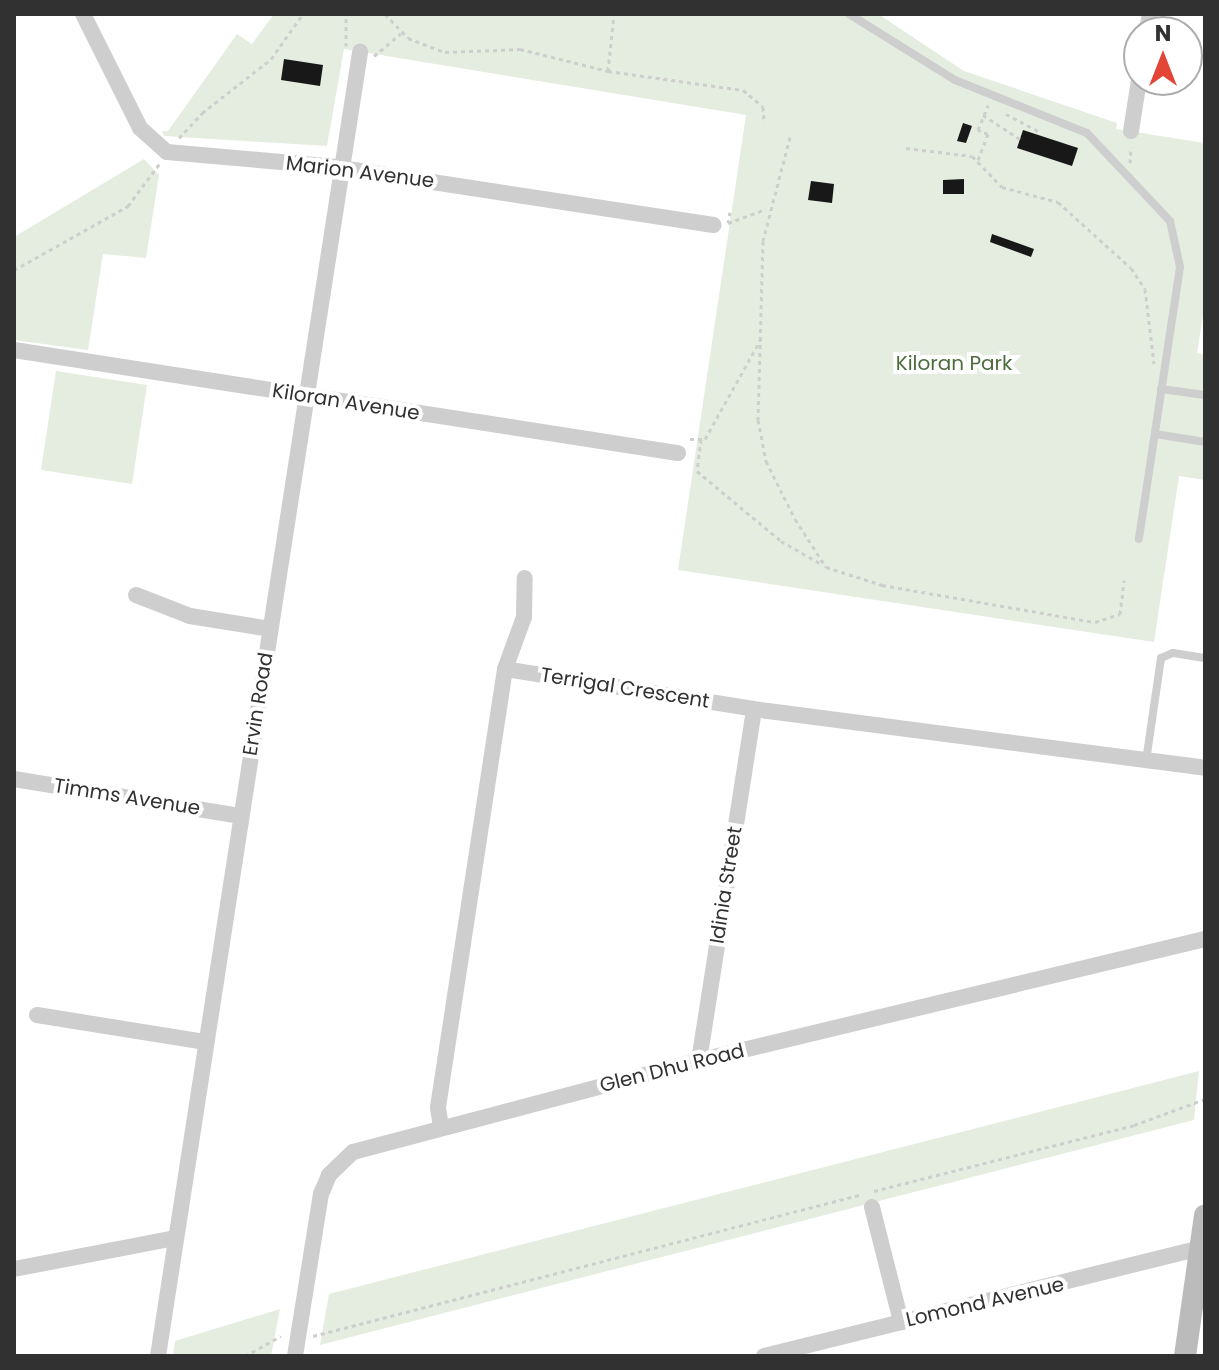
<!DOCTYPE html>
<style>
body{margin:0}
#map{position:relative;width:1219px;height:1370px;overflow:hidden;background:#fff;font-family:Poppins,sans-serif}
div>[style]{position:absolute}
.green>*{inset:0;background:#e4eddf}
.building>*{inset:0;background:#181818}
.path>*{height:3px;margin-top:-1.5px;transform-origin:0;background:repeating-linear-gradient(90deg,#cecece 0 4px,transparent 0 8px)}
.lane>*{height:8px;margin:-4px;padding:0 4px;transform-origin:4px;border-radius:4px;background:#cecece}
.street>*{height:16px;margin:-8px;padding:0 8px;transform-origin:8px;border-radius:8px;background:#cecece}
.secondary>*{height:22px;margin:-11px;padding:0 11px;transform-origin:11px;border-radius:11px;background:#bbb}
span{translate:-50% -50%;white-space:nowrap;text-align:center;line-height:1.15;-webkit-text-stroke:8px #fff;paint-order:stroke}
.street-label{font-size:20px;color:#313131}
.park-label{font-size:20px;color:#4c6c3e}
.frame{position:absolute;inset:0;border:16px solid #313131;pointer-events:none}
.north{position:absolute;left:1123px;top:16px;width:80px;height:80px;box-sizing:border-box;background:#fff;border:2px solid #adadad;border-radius:50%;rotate:0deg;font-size:22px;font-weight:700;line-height:32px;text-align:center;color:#313131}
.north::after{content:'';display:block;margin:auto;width:28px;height:36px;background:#e34637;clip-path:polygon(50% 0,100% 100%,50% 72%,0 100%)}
</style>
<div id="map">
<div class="green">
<i style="clip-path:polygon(274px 14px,878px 14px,964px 71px,1117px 123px,1116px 129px,1205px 143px,1205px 303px,1197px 353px,1205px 355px,1205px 480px,1179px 476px,1154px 642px,678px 570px,746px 115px,344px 49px,327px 146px,164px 136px,162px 131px,168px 131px,237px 34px,252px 44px)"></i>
<i style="clip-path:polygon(144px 159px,159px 175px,146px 258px,103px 254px,88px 350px,14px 340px,14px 237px)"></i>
<i style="clip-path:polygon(56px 371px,147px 385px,132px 484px,41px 470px)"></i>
<i style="clip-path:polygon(1199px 1071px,1194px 1120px,320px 1345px,329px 1294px)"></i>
<i style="clip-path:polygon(280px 1309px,271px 1356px,173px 1356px,175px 1341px)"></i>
</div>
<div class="building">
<i style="clip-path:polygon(284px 59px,323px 65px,320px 86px,281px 80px)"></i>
<i style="clip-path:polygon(963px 123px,972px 126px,966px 143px,957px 141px)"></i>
<i style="clip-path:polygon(1023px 130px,1078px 148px,1072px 166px,1017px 148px)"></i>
<i style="clip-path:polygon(964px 179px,964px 194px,943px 194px,943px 180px)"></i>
<i style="clip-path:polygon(811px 181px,834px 184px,832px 203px,808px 200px)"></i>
<i style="clip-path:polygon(992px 234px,1034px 249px,1031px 257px,990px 242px)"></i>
</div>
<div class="path">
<i style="left:385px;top:14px;width:33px;rotate:46deg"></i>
<i style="left:408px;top:38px;width:40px;rotate:21deg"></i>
<i style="left:445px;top:52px;width:75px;rotate:-2.3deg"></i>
<i style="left:520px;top:49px;width:91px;rotate:14deg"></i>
<i style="left:608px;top:71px;width:136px;rotate:8deg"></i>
<i style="left:743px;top:90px;width:26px;rotate:40deg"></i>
<i style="left:763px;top:107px;width:16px;rotate:86deg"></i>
<i style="left:346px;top:46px;width:32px;rotate:-90deg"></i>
<i style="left:374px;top:56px;width:35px;rotate:-40deg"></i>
<i style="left:608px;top:71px;width:57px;rotate:-84deg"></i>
<i style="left:1006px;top:114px;width:40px;rotate:28deg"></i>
<i style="left:983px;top:115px;width:44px;rotate:33deg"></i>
<i style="left:790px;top:137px;width:107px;rotate:104.6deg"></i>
<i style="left:763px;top:241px;width:179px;rotate:91.6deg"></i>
<i style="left:758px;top:420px;width:42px;rotate:79deg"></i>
<i style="left:766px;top:461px;width:65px;rotate:63.4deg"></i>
<i style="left:795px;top:519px;width:57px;rotate:57.1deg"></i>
<i style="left:826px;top:567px;width:59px;rotate:17.8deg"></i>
<i style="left:882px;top:585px;width:216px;rotate:9.9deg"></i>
<i style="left:1095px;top:622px;width:26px;rotate:-18deg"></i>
<i style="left:1120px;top:614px;width:34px;rotate:-83deg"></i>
<i style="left:179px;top:138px;width:34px;rotate:-47deg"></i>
<i style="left:202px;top:113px;width:88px;rotate:-38deg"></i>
<i style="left:271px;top:59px;width:55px;rotate:-54.6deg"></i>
<i style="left:906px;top:148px;width:66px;rotate:6.9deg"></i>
<i style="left:972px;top:156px;width:43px;rotate:45.9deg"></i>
<i style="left:1002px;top:187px;width:58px;rotate:15deg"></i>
<i style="left:1058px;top:202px;width:98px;rotate:42.1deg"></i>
<i style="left:1131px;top:268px;width:25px;rotate:56deg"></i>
<i style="left:1145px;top:289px;width:75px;rotate:83.1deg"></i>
<i style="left:978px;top:160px;width:28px;rotate:-69deg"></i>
<i style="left:988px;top:134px;width:11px;rotate:-158deg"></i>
<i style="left:978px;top:130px;width:27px;rotate:-68deg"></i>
<i style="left:1130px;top:163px;width:16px;rotate:-86deg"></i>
<i style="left:730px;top:212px;width:11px;rotate:100deg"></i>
<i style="left:728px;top:223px;width:40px;rotate:-20.2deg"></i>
<i style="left:14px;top:270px;width:131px;rotate:-29.3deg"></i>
<i style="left:128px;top:206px;width:54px;rotate:-53.3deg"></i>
<i style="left:690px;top:439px;width:15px"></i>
<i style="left:705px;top:439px;width:117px;rotate:-60.8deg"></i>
<i style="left:701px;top:439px;width:32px;rotate:97deg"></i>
<i style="left:697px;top:471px;width:109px;rotate:39.8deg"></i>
<i style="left:781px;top:541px;width:48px;rotate:29.7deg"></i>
<i style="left:874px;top:1191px;width:268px;rotate:-14.2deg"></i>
<i style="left:1134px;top:1125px;width:76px;rotate:-20.1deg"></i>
<i style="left:313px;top:1336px;width:568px;rotate:-14.48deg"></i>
<i style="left:245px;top:1356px;width:41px;rotate:-29.1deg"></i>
</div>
<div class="lane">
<i style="left:849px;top:14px;width:125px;rotate:31.9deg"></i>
<i style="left:955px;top:80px;width:142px;rotate:21.9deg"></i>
<i style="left:1087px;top:133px;width:121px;rotate:46.7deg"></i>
<i style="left:1170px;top:221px;width:47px;rotate:77.7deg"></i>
<i style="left:1180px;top:267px;width:275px;rotate:98.6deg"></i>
<i style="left:1161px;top:389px;width:44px;rotate:7.8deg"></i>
<i style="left:1155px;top:434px;width:51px;rotate:9.1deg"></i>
<i style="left:1146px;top:761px;width:104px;rotate:-81.7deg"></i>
<i style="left:1161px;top:658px;width:13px;rotate:-23deg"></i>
<i style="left:1173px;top:653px;width:32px;rotate:9deg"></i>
</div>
<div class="street">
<i style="left:83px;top:14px;width:127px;rotate:63.4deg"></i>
<i style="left:140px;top:128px;width:36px;rotate:42deg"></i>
<i style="left:167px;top:152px;width:162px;rotate:5deg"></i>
<i style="left:328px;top:166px;width:390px;rotate:8.7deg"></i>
<i style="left:1147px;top:32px;width:18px;rotate:-81deg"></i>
<i style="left:1131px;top:131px;width:52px;rotate:-81.1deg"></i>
<i style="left:14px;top:350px;width:672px;rotate:8.82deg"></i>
<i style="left:136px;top:595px;width:58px;rotate:21.3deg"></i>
<i style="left:190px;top:616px;width:81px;rotate:9.2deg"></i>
<i style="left:505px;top:669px;width:55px;rotate:-69.9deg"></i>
<i style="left:524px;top:617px;width:39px;rotate:-89deg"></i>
<i style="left:14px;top:779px;width:230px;rotate:9.3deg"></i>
<i style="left:37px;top:1015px;width:171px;rotate:9.1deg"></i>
<i style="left:699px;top:1061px;width:356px;rotate:-81.1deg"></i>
<i style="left:441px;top:1127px;width:20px;rotate:-99deg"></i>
<i style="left:438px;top:1107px;width:443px;rotate:-81.3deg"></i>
<i style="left:505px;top:669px;width:266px;rotate:9.1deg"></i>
<i style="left:768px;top:711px;width:441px;rotate:7.4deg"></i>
<i style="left:872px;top:1207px;width:119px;rotate:75.8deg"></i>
<i style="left:14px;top:1269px;width:164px;rotate:-10.9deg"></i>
<i style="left:158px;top:1356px;width:1320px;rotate:-81.19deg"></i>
<i style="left:295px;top:1356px;width:164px;rotate:-80.9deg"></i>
<i style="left:321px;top:1194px;width:21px;rotate:-67deg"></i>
<i style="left:329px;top:1175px;width:33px;rotate:-44deg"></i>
<i style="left:353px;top:1152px;width:352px;rotate:-14.8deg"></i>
<i style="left:693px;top:1062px;width:527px;rotate:-13.51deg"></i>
<i style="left:764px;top:1356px;width:454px;rotate:-13.9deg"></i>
</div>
<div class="secondary">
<i style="left:1185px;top:1356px;width:142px;rotate:-81.9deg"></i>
</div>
<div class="street-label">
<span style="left:360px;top:172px;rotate:7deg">Marion Avenue</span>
<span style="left:346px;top:402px;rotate:9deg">Kiloran Avenue</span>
<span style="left:625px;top:688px;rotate:9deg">Terrigal Crescent</span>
<span style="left:258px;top:704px;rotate:-81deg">Ervin Road</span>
<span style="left:127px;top:797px;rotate:9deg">Timms Avenue</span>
<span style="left:726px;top:885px;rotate:-81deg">Idinia Street</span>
<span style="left:672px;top:1068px;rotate:-14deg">Glen Dhu Road</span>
<span style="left:985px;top:1302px;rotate:-13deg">Lomond Avenue</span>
</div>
<div class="park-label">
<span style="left:954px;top:363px">Kiloran Park</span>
</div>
<div class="frame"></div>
<div class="north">N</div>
</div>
